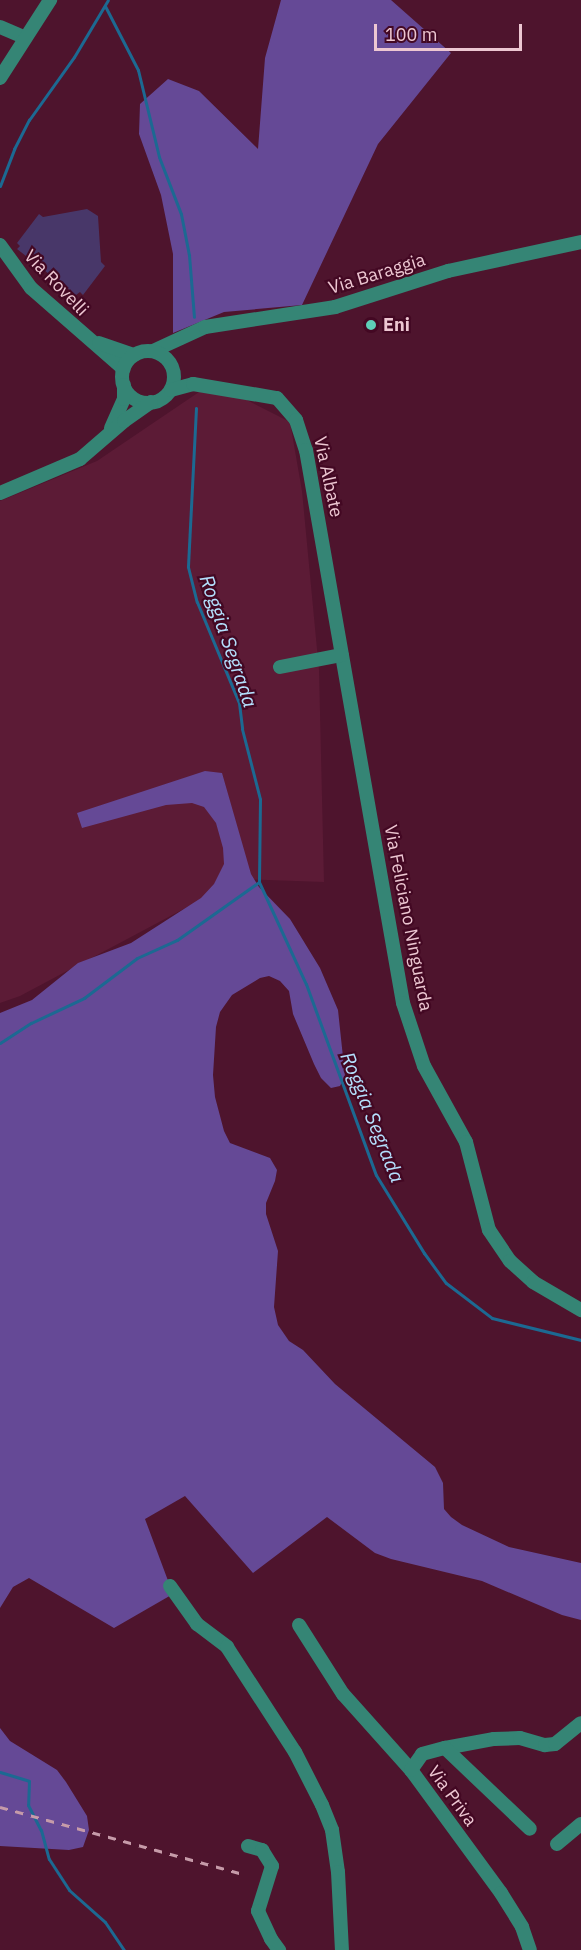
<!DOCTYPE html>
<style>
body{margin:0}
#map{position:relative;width:581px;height:1950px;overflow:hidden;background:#4e142d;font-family:"IBM Plex Sans",sans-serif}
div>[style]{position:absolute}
.built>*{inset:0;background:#5c1b36}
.green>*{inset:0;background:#483769}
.forest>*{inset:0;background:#654996}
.stream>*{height:3px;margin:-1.5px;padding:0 1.5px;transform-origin:1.5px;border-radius:1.5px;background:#1c6992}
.minor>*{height:14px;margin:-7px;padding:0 7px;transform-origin:7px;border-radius:7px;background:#358575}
.minor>.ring{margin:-7px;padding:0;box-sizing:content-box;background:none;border:14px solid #358575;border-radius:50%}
.rail>*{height:3px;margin-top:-1.5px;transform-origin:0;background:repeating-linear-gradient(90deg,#c69ba9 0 8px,transparent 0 16px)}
.dots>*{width:16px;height:16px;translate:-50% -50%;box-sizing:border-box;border:3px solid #430823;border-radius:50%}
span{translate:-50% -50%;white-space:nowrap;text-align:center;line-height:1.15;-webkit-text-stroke:4.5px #430823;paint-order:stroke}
.street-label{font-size:18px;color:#edc7d2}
.poi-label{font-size:18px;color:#edc7d2;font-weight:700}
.left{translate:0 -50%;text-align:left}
.water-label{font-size:20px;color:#b4e0fd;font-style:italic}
.scale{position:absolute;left:374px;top:24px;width:148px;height:27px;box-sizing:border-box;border:3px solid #edc7d2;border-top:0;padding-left:8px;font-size:18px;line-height:21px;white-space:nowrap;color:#edc7d2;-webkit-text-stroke:4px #430823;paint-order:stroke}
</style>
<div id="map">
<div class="built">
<i style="clip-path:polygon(202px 390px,239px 396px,290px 422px,302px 491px,319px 670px,324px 882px,240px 879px,20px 996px,0 1003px,0 501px,97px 461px)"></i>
</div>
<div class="green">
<i style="clip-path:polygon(87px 209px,98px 216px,101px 262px,105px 266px,83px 295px,80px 292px,76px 295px,17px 249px,20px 246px,17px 243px,39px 214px,43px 217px)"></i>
</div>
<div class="forest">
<i style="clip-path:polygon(281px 0,391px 0,451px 53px,378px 144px,302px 305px,224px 312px,173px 333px,173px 254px,161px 195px,139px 134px,140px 104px,168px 79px,199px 91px,258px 149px,265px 58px)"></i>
<i style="clip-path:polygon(205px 771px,222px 773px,251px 874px,259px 887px,290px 919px,320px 968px,338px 1010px,345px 1076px,340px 1086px,331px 1088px,321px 1078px,314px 1064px,293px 1014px,289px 991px,280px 981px,269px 976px,260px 978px,232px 995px,220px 1012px,216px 1027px,213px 1075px,215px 1097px,224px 1131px,230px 1143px,270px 1158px,277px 1170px,275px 1181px,266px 1203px,266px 1214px,278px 1251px,274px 1307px,278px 1325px,289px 1341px,303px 1350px,335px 1384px,435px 1467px,443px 1483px,444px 1509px,451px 1517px,462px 1525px,509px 1547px,581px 1563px,581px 1620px,562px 1615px,482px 1581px,391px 1559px,375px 1553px,327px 1517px,253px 1573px,185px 1496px,145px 1519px,173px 1594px,114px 1628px,29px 1578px,13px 1587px,0 1608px,0 1013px,32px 1000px,78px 963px,131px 943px,201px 898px,214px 884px,224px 864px,223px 848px,216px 823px,204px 807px,192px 803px,166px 805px,82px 828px,77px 813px)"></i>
<i style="clip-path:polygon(0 1728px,10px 1741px,57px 1770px,66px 1782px,87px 1816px,89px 1830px,83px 1847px,69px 1850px,0 1846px)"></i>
</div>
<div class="stream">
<i style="left:105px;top:6px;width:72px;rotate:62.7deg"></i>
<i style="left:138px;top:70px;width:89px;rotate:76.4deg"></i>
<i style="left:159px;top:157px;width:61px;rotate:68.9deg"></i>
<i style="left:181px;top:214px;width:42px;rotate:79deg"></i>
<i style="left:189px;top:255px;width:62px;rotate:85.4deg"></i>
<i style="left:0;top:186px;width:40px;rotate:-69deg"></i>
<i style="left:14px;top:149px;width:33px;rotate:-63deg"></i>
<i style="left:29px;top:120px;width:77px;rotate:-54.5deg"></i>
<i style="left:74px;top:57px;width:66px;rotate:-59.2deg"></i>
<i style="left:196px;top:408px;width:159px;rotate:92.9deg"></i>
<i style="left:188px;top:567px;width:36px;rotate:76deg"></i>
<i style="left:197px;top:602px;width:109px;rotate:67.4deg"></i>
<i style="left:239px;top:703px;width:26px;rotate:83deg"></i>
<i style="left:242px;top:729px;width:72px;rotate:75.6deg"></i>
<i style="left:260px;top:799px;width:83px;rotate:90.7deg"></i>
<i style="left:259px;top:882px;width:112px;rotate:65.3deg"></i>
<i style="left:306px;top:984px;width:203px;rotate:69.9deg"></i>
<i style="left:376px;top:1175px;width:92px;rotate:58.4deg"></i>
<i style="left:424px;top:1253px;width:37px;rotate:54deg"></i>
<i style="left:446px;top:1283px;width:58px;rotate:37.3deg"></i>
<i style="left:492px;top:1318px;width:92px;rotate:13.9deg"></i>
<i style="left:0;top:1043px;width:37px;rotate:-33deg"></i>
<i style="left:31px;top:1023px;width:59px;rotate:-25.3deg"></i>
<i style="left:84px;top:998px;width:66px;rotate:-37deg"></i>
<i style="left:137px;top:958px;width:44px;rotate:-24.2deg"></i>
<i style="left:177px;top:940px;width:100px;rotate:-35.3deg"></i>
<i style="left:0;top:1772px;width:30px;rotate:17deg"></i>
<i style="left:29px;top:1781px;width:24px;rotate:92deg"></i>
<i style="left:28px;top:1805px;width:28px;rotate:63deg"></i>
<i style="left:41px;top:1830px;width:30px;rotate:75deg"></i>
<i style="left:49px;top:1859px;width:37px;rotate:57deg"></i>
<i style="left:69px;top:1890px;width:48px;rotate:41.6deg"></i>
<i style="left:105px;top:1922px;width:34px;rotate:56deg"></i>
</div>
<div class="minor">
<i style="left:0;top:27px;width:26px;rotate:23deg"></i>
<i style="left:0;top:78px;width:93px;rotate:-57.3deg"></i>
<i style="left:0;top:245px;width:53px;rotate:54.2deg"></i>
<i style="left:31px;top:288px;width:123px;rotate:41.1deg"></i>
<i style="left:99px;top:343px;width:37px;rotate:19deg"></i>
<i style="left:153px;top:351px;width:57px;rotate:-24.8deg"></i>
<i style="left:205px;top:327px;width:132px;rotate:-8.7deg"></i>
<i style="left:335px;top:307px;width:119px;rotate:-17.7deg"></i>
<i style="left:448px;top:271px;width:136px;rotate:-12.3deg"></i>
<i class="ring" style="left:122px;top:351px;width:38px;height:38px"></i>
<i style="left:171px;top:390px;width:23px;rotate:-15deg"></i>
<i style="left:193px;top:384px;width:85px;rotate:9.5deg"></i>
<i style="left:277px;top:398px;width:29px;rotate:49deg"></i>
<i style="left:296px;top:420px;width:32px;rotate:72deg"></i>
<i style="left:306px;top:450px;width:561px;rotate:80.05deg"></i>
<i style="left:403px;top:1003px;width:66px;rotate:71.6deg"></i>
<i style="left:424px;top:1066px;width:87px;rotate:61.1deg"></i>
<i style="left:466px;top:1142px;width:91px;rotate:75.4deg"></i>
<i style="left:489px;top:1230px;width:37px;rotate:56deg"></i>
<i style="left:510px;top:1261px;width:31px;rotate:42deg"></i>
<i style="left:533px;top:1282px;width:56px;rotate:30.3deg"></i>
<i style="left:111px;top:428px;width:32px;rotate:-66deg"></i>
<i style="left:124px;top:399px;width:14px;rotate:-90deg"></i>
<i style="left:0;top:493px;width:87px;rotate:-23deg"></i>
<i style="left:80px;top:459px;width:58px;rotate:-40.8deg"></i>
<i style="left:124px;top:421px;width:33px;rotate:-35deg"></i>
<i style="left:280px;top:667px;width:63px;rotate:-11deg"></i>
<i style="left:170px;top:1586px;width:47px;rotate:54.6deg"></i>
<i style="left:197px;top:1624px;width:38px;rotate:37deg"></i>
<i style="left:227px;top:1647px;width:125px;rotate:57.1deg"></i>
<i style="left:295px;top:1752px;width:59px;rotate:63deg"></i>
<i style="left:322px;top:1805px;width:27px;rotate:68deg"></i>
<i style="left:332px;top:1830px;width:42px;rotate:81.9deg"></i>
<i style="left:338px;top:1872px;width:78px;rotate:87.1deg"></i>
<i style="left:299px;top:1625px;width:82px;rotate:57.5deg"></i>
<i style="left:343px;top:1694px;width:102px;rotate:48.2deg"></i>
<i style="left:411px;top:1770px;width:152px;rotate:53.8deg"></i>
<i style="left:501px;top:1893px;width:40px;rotate:58deg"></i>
<i style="left:522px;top:1927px;width:24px;rotate:71deg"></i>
<i style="left:445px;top:1748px;width:50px;rotate:-10.4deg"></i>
<i style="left:494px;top:1739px;width:26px;rotate:-2deg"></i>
<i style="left:520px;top:1738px;width:26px;rotate:16deg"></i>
<i style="left:545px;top:1745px;width:10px;rotate:-6deg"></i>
<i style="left:555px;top:1744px;width:33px;rotate:-39deg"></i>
<i style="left:411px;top:1770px;width:19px;rotate:-55deg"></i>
<i style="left:422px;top:1754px;width:24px;rotate:-15deg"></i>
<i style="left:445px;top:1748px;width:117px;rotate:43.6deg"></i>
<i style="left:557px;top:1844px;width:31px;rotate:-40deg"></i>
<i style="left:248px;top:1846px;width:15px;rotate:16deg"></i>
<i style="left:262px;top:1850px;width:19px;rotate:58deg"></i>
<i style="left:272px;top:1866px;width:47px;rotate:107.3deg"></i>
<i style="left:258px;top:1911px;width:31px;rotate:65deg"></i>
<i style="left:271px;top:1939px;width:14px;rotate:54deg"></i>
</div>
<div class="rail">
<i style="left:0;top:1807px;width:253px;rotate:15.4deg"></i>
</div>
<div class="dots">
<i style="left:371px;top:325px;background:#5eceb7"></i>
</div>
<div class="street-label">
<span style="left:377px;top:274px;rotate:-17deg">Via Baraggia</span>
<span style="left:56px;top:283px;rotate:46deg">Via Rovelli</span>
<span style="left:328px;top:477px;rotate:78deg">Via Albate</span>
<span style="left:408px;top:918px;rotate:79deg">Via Feliciano Ninguarda</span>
<span style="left:452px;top:1796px;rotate:54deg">Via Priva</span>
</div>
<div class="poi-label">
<span class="left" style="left:383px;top:325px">Eni</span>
</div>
<div class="water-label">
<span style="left:229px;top:641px;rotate:71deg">Roggia Segrada</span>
<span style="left:373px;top:1117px;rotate:68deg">Roggia Segrada</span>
</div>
<div class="scale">100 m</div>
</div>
